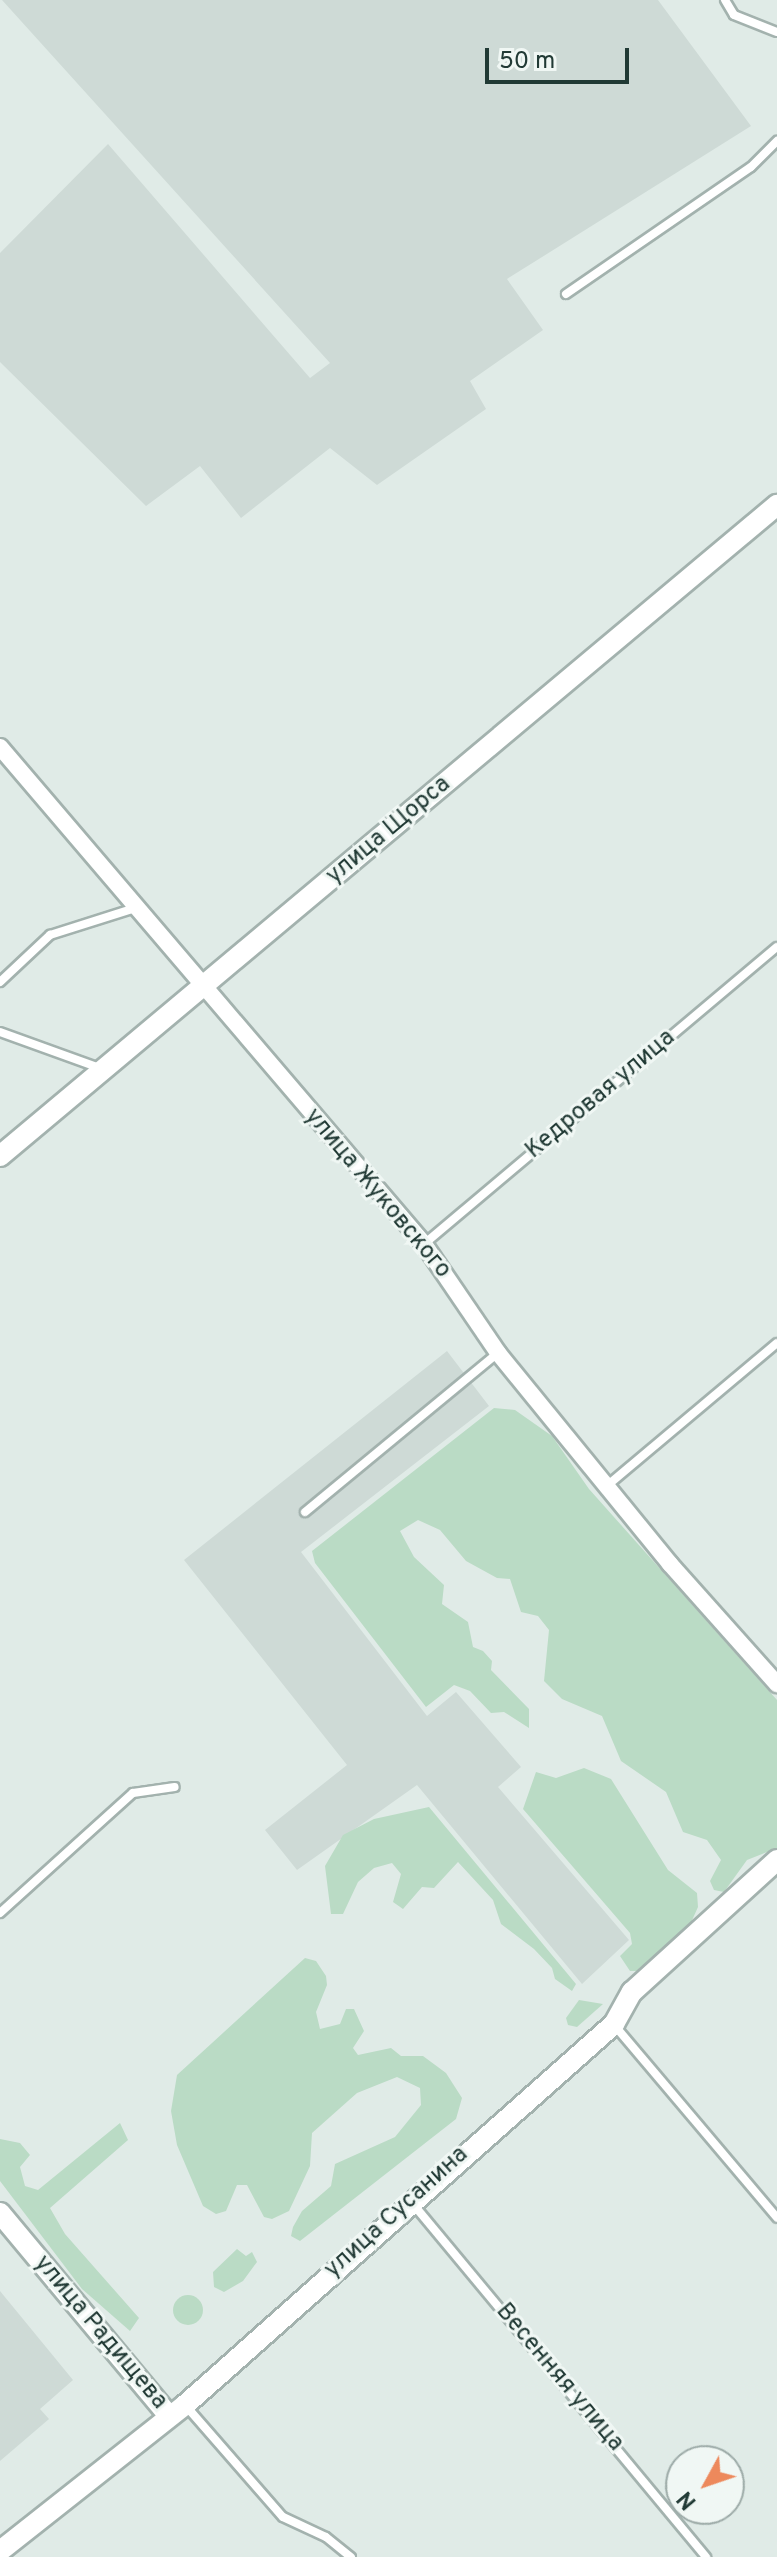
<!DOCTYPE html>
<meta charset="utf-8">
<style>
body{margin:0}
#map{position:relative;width:777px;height:2557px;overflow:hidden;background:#e0ebe7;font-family:Overpass,sans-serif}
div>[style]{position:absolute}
.built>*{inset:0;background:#cedad6}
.green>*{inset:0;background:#badbc5}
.round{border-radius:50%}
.roads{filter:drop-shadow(2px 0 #a3b2ae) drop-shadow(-2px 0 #a3b2ae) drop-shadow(0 2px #a3b2ae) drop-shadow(0 -2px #a3b2ae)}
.service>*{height:8px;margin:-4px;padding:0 4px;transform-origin:4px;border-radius:4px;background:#fff}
.minor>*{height:16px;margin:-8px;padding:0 8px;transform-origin:8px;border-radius:8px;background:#fff}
.tertiary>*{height:20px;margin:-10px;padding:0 10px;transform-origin:10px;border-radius:10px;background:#fff}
span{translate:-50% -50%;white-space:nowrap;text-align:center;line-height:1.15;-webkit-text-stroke:6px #f0f7f4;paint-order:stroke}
.street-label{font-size:24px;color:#213a35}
.north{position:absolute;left:665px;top:2445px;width:80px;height:80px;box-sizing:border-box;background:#f0f7f4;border:2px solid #9daba8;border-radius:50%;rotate:230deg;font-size:22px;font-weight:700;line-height:32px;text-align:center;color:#213a35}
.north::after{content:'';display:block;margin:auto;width:28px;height:36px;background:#ed895c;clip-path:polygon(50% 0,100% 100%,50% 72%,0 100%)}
.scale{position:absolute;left:485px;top:48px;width:144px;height:36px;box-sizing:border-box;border:4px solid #213a35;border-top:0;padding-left:10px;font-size:24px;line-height:28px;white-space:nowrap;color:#213a35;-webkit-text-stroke:6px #f0f7f4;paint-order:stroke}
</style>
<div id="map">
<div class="built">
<i style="clip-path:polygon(2px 0,658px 0,751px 126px,507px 279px,543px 330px,470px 381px,486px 409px,377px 485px,330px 448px,241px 518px,200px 466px,146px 506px,0 362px,0 253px,108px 144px,310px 378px,330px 363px)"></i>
<i style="clip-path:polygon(447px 1351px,489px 1406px,301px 1552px,427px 1716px,456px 1692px,521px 1767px,498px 1787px,629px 1940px,582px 1984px,417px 1785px,297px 1870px,265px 1830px,347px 1765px,184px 1560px)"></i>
<i style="clip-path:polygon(0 2291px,73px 2380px,40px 2409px,49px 2419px,0 2461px)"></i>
</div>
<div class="green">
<i style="clip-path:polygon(494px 1408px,515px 1410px,552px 1436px,589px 1489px,777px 1700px,777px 1848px,747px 1860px,724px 1892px,714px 1890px,710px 1881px,721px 1860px,707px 1840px,683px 1832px,666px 1792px,621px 1761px,602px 1716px,562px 1699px,544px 1681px,549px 1630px,538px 1616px,521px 1612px,510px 1579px,497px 1578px,466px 1561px,440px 1530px,418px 1520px,400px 1531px,414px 1557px,444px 1585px,442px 1604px,468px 1622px,473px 1647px,483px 1651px,492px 1661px,491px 1670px,529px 1709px,529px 1728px,504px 1712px,491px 1713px,470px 1691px,454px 1685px,426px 1707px,315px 1563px,312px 1551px)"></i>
<i style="clip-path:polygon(584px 1768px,611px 1779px,668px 1870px,697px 1893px,698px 1907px,689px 1927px,637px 1971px,630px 1971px,620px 1956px,632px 1944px,630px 1933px,523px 1809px,536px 1772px,556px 1778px)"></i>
<i style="clip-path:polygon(429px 1807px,576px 1984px,572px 1991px,555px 1979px,552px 1968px,534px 1949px,501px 1924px,493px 1900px,458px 1862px,434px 1888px,422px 1887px,403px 1909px,393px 1902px,401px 1874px,392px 1863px,374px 1868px,358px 1882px,343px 1914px,331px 1914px,325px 1866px,343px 1835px,374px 1819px)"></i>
<i style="clip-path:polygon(305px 1958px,316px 1961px,326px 1976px,327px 1985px,316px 2012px,320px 2029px,340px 2024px,346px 2009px,354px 2009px,364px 2031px,353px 2048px,358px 2055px,391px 2048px,401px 2056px,423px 2056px,446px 2073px,462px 2098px,456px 2119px,300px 2241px,291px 2236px,293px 2227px,302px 2211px,331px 2186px,335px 2164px,395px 2137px,421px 2105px,420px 2088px,397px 2077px,357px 2093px,312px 2133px,310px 2166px,289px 2211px,272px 2219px,264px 2217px,247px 2185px,237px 2185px,226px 2211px,216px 2214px,203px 2206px,177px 2145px,171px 2111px,177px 2075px)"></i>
<i style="clip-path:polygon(579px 2000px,603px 2004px,577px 2027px,568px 2025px,566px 2018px)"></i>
<i style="clip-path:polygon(120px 2123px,128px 2140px,50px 2208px,65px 2234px,139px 2318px,130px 2331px,82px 2289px,0 2181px,0 2139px,20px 2143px,30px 2155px,20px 2167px,25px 2186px,38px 2190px)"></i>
<i style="clip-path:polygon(237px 2249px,246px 2256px,252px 2252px,257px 2262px,243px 2281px,224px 2292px,214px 2287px,213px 2272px)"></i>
<i class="round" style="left:173px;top:2295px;width:30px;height:30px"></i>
</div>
<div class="roads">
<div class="service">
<i style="left:725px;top:0;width:17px;rotate:59deg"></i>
<i style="left:734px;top:15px;width:46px;rotate:21.6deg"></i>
<i style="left:566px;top:294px;width:224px;rotate:-34.5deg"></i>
<i style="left:751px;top:167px;width:37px;rotate:-45deg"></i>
<i style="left:0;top:982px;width:69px;rotate:-43.2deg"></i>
<i style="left:50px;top:935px;width:89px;rotate:-17.6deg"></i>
<i style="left:0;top:1032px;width:109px;rotate:19.9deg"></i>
<i style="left:424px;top:1244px;width:461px;rotate:-40.1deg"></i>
<i style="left:609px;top:1484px;width:219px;rotate:-40deg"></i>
<i style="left:305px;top:1512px;width:250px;rotate:-39.5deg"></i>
<i style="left:0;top:1913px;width:179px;rotate:-42.1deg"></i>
<i style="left:133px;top:1793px;width:42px;rotate:-8.1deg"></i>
<i style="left:615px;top:2026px;width:251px;rotate:49.8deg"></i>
<i style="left:413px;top:2204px;width:459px;rotate:50.3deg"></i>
<i style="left:186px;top:2406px;width:147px;rotate:48.9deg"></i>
<i style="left:283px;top:2517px;width:47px;rotate:24.9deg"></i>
<i style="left:326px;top:2537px;width:32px;rotate:39deg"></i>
</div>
<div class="minor">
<i style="left:0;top:747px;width:653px;rotate:49.53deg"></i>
<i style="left:424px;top:1244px;width:132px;rotate:55.8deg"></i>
<i style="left:498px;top:1353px;width:272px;rotate:50.8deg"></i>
<i style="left:670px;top:1564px;width:161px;rotate:48.3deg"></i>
</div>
<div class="tertiary">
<i style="left:0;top:1156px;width:1014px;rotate:-39.96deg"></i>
<i style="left:0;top:2213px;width:264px;rotate:50.2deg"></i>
<i style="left:0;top:2551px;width:236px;rotate:-38.3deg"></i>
<i style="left:185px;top:2405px;width:574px;rotate:-41.61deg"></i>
<i style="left:614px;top:2024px;width:37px;rotate:-61deg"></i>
<i style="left:632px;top:1992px;width:196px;rotate:-42.3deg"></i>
</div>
</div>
<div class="street-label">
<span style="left:389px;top:831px;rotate:-40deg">улица Щорса</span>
<span style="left:601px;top:1095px;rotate:-40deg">Кедровая улица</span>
<span style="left:377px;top:1194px;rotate:50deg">улица Жуковского</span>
<span style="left:397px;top:2213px;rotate:-42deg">улица Сусанина</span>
<span style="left:100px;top:2333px;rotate:50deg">улица Радищева</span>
<span style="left:559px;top:2378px;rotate:50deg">Весенняя улица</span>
</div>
<div class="north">N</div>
<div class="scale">50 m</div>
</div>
